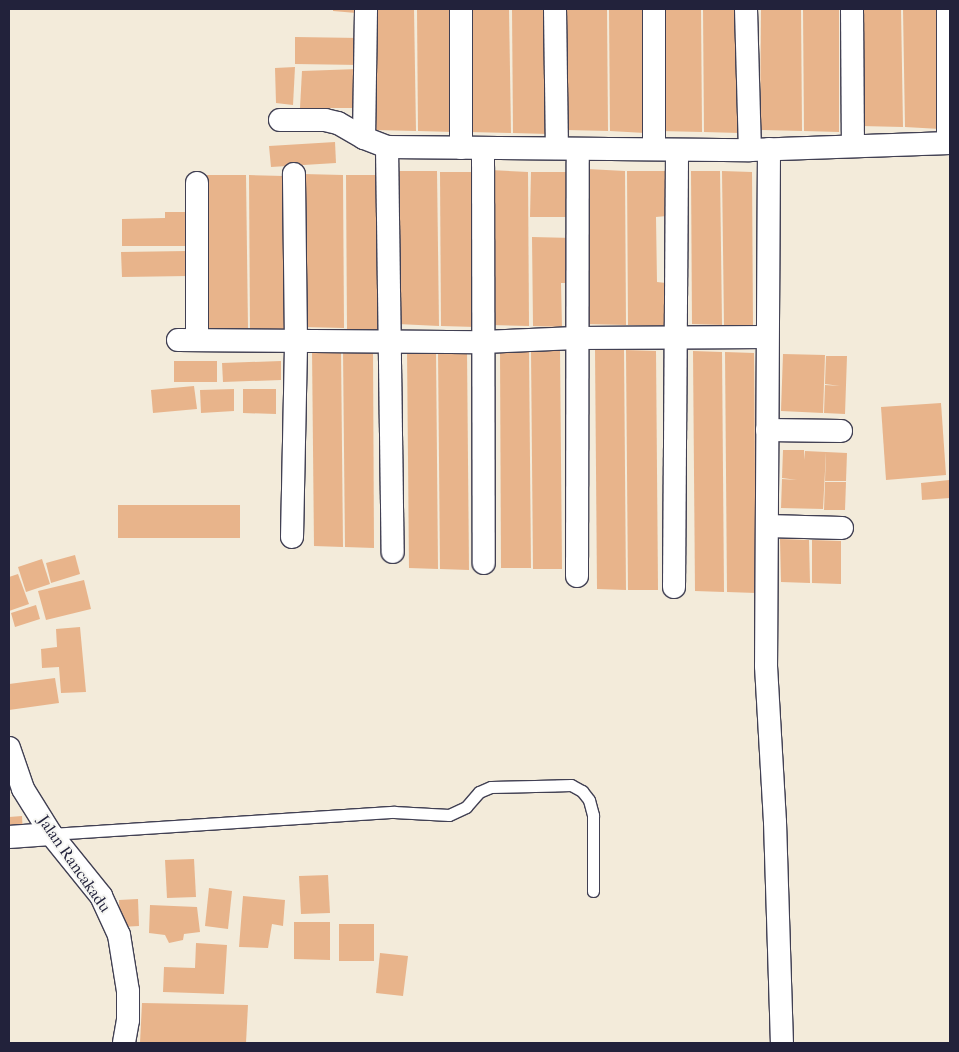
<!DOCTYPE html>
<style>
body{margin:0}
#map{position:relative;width:959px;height:1052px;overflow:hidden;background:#f3ebda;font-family:"IM FELL French Canon",serif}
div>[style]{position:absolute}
.building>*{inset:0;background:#e8b48b}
.roads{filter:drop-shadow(1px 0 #414053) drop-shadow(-1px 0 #414053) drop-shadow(0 1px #414053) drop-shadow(0 -1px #414053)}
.service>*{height:11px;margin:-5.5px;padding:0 5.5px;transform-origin:5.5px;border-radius:5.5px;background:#fff}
.minor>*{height:22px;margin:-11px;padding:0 11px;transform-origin:11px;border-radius:11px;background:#fff}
span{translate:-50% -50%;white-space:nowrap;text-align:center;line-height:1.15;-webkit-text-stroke:4px #f6f6f2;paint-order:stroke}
.street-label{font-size:16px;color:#22223b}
.frame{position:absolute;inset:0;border:10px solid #22223b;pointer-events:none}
</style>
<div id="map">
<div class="building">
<i style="clip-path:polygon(333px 9px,357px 9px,356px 13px,333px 11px)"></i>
<i style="clip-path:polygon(375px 9px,414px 9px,416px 131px,374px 130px)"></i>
<i style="clip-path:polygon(417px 9px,453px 9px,453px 132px,418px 131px)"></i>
<i style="clip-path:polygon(470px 9px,509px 9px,511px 133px,469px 132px)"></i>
<i style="clip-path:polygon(512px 9px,548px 9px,548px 134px,513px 133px)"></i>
<i style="clip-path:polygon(567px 9px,607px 9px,608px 131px,566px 130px)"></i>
<i style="clip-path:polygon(609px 9px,645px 9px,645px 133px,610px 131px)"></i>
<i style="clip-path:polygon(661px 9px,701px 9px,702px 132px,660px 131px)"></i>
<i style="clip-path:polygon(703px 9px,739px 9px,739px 133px,704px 132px)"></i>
<i style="clip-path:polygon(761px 9px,801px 9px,802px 131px,760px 130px)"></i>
<i style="clip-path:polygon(803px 9px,839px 9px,839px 132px,804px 131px)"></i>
<i style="clip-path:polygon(861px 9px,901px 9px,903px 127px,861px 126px)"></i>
<i style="clip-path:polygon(903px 9px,939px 9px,940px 129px,905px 127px)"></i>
<i style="clip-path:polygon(295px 37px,360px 38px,360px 65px,295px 64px)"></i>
<i style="clip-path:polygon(295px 67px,293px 105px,276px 103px,275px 68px)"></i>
<i style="clip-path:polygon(358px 69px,357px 108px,300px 108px,302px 71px)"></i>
<i style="clip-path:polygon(335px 142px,336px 163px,271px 167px,269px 146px)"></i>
<i style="clip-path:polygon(587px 169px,625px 171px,626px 325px,587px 324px)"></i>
<i style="clip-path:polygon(490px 170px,528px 172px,529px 326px,490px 325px)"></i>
<i style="clip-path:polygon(397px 171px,437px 171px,439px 326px,398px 324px)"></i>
<i style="clip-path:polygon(627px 171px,667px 171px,667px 216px,656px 217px,657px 282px,666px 283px,665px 326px,628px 325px)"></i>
<i style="clip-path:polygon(691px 171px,720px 171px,722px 325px,692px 324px)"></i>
<i style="clip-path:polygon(722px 171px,752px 172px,753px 326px,724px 325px)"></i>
<i style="clip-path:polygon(440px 172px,475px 172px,476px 327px,441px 326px)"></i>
<i style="clip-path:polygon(531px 172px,571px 172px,570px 217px,530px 217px)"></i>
<i style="clip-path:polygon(303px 174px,343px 175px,344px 328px,303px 327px)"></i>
<i style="clip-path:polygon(207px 175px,246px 175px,248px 329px,206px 328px)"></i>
<i style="clip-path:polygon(249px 175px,284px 176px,285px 331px,250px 330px)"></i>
<i style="clip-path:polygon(346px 175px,381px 175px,382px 330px,347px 329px)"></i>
<i style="clip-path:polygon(165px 212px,189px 212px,189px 246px,122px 246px,122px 219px,165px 218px)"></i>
<i style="clip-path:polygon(532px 237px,573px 238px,572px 283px,561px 283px,562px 327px,533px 326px)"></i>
<i style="clip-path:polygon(187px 251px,188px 276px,122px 277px,121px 252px)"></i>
<i style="clip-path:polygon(312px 349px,341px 350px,343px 547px,314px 546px)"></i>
<i style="clip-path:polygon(407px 349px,436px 350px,438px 569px,409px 568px)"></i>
<i style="clip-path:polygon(500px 349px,529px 350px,531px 568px,501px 568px)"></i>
<i style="clip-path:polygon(595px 349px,624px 350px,626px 590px,597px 589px)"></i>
<i style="clip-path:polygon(343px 350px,373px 350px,374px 548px,345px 547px)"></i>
<i style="clip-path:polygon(438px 350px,467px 351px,469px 570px,440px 569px)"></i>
<i style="clip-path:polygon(531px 350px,560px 350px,562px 569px,533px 569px)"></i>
<i style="clip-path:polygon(626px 350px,656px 351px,658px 590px,628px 590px)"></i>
<i style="clip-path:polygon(693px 351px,722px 352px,724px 592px,695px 591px)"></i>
<i style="clip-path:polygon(725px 352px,754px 353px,756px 593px,727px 592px)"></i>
<i style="clip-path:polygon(783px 354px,825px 355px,823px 413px,781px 411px)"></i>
<i style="clip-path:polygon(826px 356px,847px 356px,845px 414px,824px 413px,825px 385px,840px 386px,825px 384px)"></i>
<i style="clip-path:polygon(174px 361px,217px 361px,217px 382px,174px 382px)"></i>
<i style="clip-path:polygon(281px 361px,281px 380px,223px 382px,222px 363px)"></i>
<i style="clip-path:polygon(194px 386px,197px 409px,153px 413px,151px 390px)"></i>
<i style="clip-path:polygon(234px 389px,234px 411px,201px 413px,200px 390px)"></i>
<i style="clip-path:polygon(243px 389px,276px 389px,276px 414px,243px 413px)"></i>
<i style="clip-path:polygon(941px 403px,946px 475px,886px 480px,881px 407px)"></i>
<i style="clip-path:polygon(783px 450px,804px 450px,804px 460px,805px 451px,826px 452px,823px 509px,781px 508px,782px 479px,797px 480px,782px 478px)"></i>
<i style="clip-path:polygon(826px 452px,847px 453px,846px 481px,825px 481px)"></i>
<i style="clip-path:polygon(949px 480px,950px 498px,922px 500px,921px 483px)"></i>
<i style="clip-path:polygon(825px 482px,846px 482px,845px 510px,824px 510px)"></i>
<i style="clip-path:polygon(118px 505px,240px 505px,240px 538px,118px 538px)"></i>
<i style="clip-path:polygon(780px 539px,809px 540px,810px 583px,781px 582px)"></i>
<i style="clip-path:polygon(812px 540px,841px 541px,841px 584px,812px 583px)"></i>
<i style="clip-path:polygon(75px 555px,80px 574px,51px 583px,46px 563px)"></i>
<i style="clip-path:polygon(42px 559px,50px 584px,26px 592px,18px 567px)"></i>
<i style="clip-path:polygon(18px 574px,29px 604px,9px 611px,9px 577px)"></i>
<i style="clip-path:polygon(84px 580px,91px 609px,46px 620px,38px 591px)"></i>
<i style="clip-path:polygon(36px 605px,40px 619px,15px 627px,11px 613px)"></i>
<i style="clip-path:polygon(80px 627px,86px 692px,61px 693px,59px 667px,42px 668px,41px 649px,57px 647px,56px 629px)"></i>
<i style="clip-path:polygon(55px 678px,59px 703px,9px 710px,9px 684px)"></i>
<i style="clip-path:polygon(22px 816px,23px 835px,9px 835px,9px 817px)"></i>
<i style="clip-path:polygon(194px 859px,196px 897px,167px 898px,165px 860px)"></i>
<i style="clip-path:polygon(328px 875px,330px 913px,301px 914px,299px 876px)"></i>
<i style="clip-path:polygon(209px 888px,232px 891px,228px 929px,205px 926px)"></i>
<i style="clip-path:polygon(243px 896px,285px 900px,283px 926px,272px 924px,268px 948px,239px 947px)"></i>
<i style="clip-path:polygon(138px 899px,139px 926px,120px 927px,119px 900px)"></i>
<i style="clip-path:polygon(150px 905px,197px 907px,200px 932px,184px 934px,183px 940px,169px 943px,165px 935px,149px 933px)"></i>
<i style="clip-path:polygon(294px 922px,330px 922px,330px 960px,294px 959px)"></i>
<i style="clip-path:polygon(339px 924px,374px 924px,374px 961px,339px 961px)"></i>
<i style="clip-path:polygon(196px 943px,227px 945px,224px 994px,163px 992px,164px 967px,195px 968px)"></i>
<i style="clip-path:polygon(380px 953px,408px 956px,403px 996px,376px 993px)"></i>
<i style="clip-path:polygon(142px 1003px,248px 1005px,246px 1043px,140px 1043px)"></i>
</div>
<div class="roads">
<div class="service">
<i style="left:51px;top:834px;width:344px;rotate:-3.7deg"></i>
<i style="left:394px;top:812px;width:55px;rotate:3.1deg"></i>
<i style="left:449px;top:815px;width:19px;rotate:-25deg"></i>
<i style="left:466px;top:807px;width:20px;rotate:-49deg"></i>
<i style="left:479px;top:792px;width:13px;rotate:-23deg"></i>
<i style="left:491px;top:787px;width:80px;rotate:-1.4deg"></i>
<i style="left:571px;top:785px;width:13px;rotate:29deg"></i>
<i style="left:582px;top:791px;width:11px;rotate:52deg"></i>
<i style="left:589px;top:800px;width:16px;rotate:75deg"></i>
<i style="left:593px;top:815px;width:76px;rotate:90deg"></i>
</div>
<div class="minor">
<i style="left:461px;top:9px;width:139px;rotate:90deg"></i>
<i style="left:555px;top:9px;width:139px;rotate:89.2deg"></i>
<i style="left:654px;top:9px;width:140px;rotate:90deg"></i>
<i style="left:746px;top:9px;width:141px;rotate:88.4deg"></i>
<i style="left:852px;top:9px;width:137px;rotate:89.6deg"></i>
<i style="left:280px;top:120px;width:45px"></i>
<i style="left:325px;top:120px;width:13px;rotate:13deg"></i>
<i style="left:338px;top:123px;width:30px;rotate:30deg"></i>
<i style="left:364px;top:138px;width:25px;rotate:21deg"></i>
<i style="left:387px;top:147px;width:363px;rotate:0.5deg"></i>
<i style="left:750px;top:150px;width:200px;rotate:-2deg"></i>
<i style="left:364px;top:138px;width:129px;rotate:-89.1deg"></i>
<i style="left:948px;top:143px;width:134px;rotate:-90deg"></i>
<i style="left:387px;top:147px;width:405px;rotate:89.2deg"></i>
<i style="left:483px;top:148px;width:415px;rotate:89.9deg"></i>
<i style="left:769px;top:149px;width:517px;rotate:90.33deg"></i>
<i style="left:766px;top:666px;width:156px;rotate:86.7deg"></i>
<i style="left:775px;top:822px;width:221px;rotate:88.2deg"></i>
<i style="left:178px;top:340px;width:305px;rotate:0.4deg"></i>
<i style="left:483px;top:342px;width:93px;rotate:-2.5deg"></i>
<i style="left:576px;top:338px;width:191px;rotate:-0.3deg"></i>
<i style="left:197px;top:340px;width:157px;rotate:-90deg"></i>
<i style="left:767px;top:430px;width:74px;rotate:0.8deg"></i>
<i style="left:767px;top:526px;width:75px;rotate:1.5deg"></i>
<i style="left:292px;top:537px;width:194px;rotate:-88.8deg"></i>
<i style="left:296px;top:343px;width:169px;rotate:-90.7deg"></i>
<i style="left:577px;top:576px;width:427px;rotate:-89.9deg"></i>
<i style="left:674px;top:587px;width:437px;rotate:-89.6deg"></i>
<i style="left:9px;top:748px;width:43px;rotate:71.1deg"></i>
<i style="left:23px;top:789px;width:53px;rotate:58.1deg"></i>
<i style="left:51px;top:834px;width:80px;rotate:51.1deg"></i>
<i style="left:101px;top:896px;width:43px;rotate:65.2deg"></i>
<i style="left:119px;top:935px;width:57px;rotate:80.9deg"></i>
<i style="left:128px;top:991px;width:29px;rotate:90deg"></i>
<i style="left:128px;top:1020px;width:23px;rotate:100deg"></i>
<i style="left:9px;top:837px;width:42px;rotate:-4.1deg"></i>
</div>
</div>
<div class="street-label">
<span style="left:74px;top:864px;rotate:55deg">Jalan Rancakadu</span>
</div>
<div class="frame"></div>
</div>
